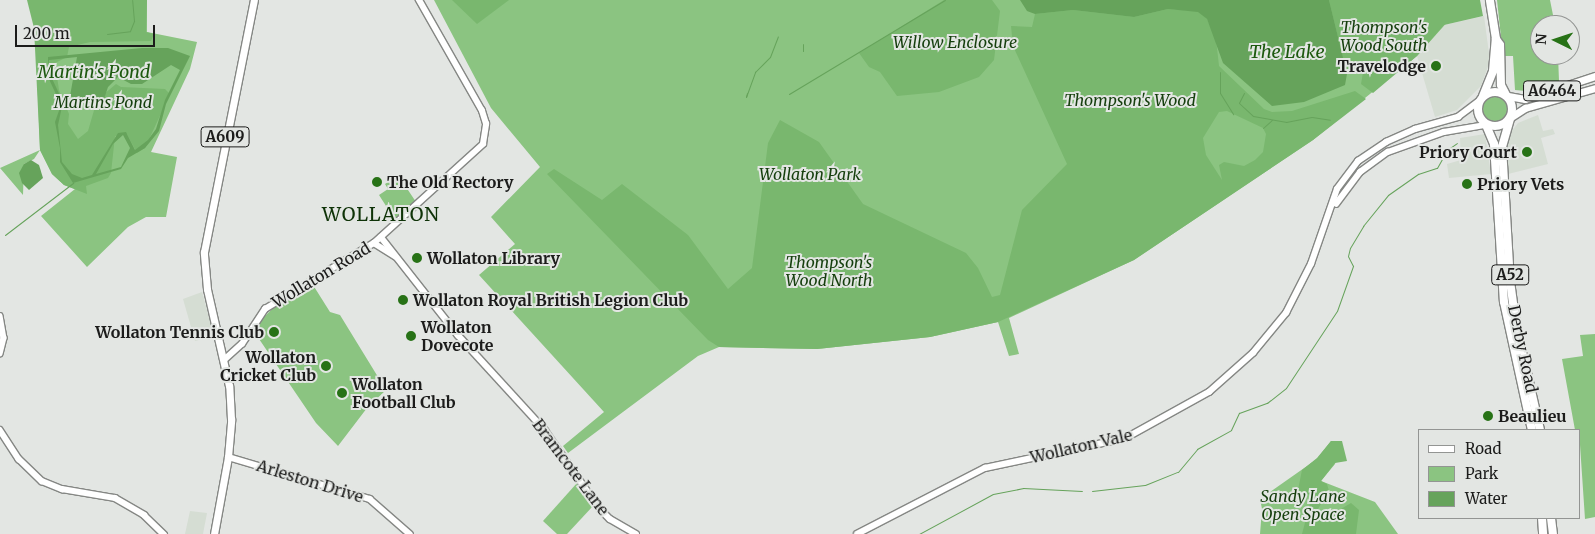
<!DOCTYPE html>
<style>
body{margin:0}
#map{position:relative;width:1595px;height:534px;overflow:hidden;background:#e3e6e3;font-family:Merriweather,serif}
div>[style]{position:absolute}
.built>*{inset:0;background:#d5ddd3}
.green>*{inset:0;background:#8bc481}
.round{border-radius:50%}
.forest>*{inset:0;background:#79b76e}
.water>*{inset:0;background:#66a35b}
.stream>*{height:1px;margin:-0.5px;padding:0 0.5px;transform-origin:0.5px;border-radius:0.5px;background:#66a35b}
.roads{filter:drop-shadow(1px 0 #858784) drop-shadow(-1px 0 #858784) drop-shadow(0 1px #858784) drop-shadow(0 -1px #858784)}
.tertiary>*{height:5.5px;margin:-2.75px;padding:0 2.75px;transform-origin:2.75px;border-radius:2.75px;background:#fff}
.primary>*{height:7px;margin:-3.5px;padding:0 3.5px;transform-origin:3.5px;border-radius:3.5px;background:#fff}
.trunk>*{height:8px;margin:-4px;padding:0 4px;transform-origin:4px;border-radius:4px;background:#fff}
.trunk>.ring{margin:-4px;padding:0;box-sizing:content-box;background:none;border:8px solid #fff;border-radius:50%}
.dots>*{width:14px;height:14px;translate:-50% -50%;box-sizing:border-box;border:2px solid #e3e6e3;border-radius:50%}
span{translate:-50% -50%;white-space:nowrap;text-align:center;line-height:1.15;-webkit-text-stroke:4px #e3e6e3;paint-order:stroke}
.shield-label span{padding:1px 4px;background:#e3e6e3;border:1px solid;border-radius:4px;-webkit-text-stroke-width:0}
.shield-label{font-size:15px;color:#1c1c1b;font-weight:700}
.park-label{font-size:16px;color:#153f0d;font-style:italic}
.poi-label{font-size:16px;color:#1c1c1b;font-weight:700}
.right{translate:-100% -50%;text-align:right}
.left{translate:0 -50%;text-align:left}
.street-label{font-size:16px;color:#1c1c1b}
.water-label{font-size:18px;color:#1d590f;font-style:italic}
.quarter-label{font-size:19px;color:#0f3308;letter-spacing:1px}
.legend{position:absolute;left:1418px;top:429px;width:162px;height:90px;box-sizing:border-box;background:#e3e6e3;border:1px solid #939593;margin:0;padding:6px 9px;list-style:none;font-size:15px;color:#1c1c1b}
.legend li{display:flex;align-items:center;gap:10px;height:25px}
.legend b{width:25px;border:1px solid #939593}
.north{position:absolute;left:1530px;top:15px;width:50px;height:50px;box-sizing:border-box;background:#e3e6e3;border:1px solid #939593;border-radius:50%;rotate:274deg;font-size:14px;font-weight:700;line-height:20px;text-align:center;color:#1c1c1b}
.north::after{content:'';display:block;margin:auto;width:18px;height:22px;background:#277216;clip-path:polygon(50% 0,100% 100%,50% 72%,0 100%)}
.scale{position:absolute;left:15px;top:25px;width:140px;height:22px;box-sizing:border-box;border:2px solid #1c1c1b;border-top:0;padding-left:6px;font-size:15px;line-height:18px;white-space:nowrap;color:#1c1c1b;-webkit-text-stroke:4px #e3e6e3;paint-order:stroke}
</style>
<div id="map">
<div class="built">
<i style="clip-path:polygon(1484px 16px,1490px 61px,1481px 86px,1457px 110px,1435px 117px,1417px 56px,1444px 25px)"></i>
<i style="clip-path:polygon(1538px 115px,1543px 131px,1553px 129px,1555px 134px,1541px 138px,1548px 164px,1508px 174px,1507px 145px,1511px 132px,1518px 123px)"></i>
<i style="clip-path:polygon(1485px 134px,1491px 174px,1449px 178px,1447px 164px,1461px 160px,1460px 138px)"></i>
<i style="clip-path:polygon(202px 292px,214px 336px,195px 341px,183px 299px)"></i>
<i style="clip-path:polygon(190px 511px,207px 513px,203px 534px,185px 534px)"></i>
</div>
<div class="green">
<i style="clip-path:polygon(147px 0,147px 32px,197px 42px,190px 69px,151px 152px,177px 157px,166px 217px,146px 217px,128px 227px,87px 267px,41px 216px,75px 189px,64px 185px,52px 174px,40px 150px,34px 159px,24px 164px,23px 195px,0 168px,40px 150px,37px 72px,45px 52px)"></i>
<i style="clip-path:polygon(434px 0,1467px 0,1417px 56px,1313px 140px,1134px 260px,1009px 318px,1019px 354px,1009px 356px,998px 322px,930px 337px,817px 349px,719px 347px,698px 356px,568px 453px,563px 446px,604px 412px,479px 275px,515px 244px,491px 217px,540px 167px,491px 108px)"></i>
<i style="clip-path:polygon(1497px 0,1550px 0,1555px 25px,1540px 25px,1540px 55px,1558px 55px,1559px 81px,1527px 91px,1515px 90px,1513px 56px,1503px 56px)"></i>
<i class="round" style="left:1482px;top:96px;width:26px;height:26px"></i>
<i style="clip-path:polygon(398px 175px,416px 202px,395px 220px,379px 195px,388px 189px,385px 184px)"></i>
<i style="clip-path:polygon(313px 285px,330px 312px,340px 315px,386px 390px,367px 408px,338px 446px,316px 423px,255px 333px,261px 320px,275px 306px)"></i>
<i style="clip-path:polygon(1595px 334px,1595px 517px,1585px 519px,1579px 430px,1575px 430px,1562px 359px,1583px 356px,1580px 335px)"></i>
<i style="clip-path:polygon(1331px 441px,1342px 441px,1335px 464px,1321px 481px,1375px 502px,1398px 534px,1260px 534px,1262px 509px,1260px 499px,1317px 459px)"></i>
<i style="clip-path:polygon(577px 483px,593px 506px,567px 534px,557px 534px,543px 521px)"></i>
</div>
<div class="forest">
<i style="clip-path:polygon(27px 0,147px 0,146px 32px,154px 34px,151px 41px,90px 42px,69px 47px,67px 57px,55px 63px,59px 90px,69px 114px,68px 124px,78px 139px,88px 131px,97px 100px,116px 84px,121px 87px,165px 89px,170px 94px,145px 148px,137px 153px,127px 134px,115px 136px,111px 173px,108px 178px,86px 186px,87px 194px,64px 185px,52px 174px,40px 150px,34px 28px)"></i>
<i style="clip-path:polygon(452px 0,509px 0,477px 24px)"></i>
<i style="clip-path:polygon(944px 0,992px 0,1000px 11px,994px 60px,979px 77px,939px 92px,897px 96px,880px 72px,869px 67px,859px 53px)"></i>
<i style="clip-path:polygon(1329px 0,1480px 0,1483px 16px,1444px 25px,1417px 56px,1373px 93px,1361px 84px,1364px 67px,1346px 71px)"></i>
<i style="clip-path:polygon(evenodd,1168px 9px,1198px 11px,1207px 19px,1216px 39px,1219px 66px,1264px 109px,1272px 112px,1292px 111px,1355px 91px,1366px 99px,1313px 140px,1134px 260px,998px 322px,930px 337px,817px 349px,719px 347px,708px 340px,547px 174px,554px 169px,602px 200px,622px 184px,688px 235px,728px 289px,752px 268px,768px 143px,780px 120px,819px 142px,863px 204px,966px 253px,978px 268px,992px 297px,1000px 295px,1022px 210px,1067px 164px,1013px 46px,1011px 26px,1032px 27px,1035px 14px,1073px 10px,1134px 17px,1168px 9px,1227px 111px,1263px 128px,1266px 134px,1263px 152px,1255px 160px,1244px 166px,1224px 162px,1219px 165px,1222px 180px,1206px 155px,1203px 138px,1219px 112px,1227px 111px)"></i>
<i style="clip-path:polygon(1331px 441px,1342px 441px,1347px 461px,1335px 463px,1321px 481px,1327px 484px,1329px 491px,1318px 509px,1329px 516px,1351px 503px,1359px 510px,1356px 534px,1302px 534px,1312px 496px,1298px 490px,1302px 470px,1317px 458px)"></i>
</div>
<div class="water">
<i style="clip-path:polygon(1020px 0,1329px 0,1347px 74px,1345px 85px,1304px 102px,1272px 106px,1223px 63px,1207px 19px,1198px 12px,1168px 9px,1134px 17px,1073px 10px,1035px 14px,1027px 11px)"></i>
<i style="clip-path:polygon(evenodd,142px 48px,168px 48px,190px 56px,166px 104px,159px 131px,145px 148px,128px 158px,121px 169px,73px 183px,60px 162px,60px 148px,55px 122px,61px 105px,48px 77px,48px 57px,142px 48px,77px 57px,70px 96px,80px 101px,104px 99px,108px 87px,118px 77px,131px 84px,142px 84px,171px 65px,180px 70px,165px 100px,156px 129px,148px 140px,135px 150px,126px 132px,118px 133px,92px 175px,82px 178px,72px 174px,62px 162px,58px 125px,63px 102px,48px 70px,49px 60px,77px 57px,142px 48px,123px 135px,130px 148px,121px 167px,96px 174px,113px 144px,123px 135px)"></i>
<i style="clip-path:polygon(31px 160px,39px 165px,43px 178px,29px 190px,22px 183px,19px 173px,24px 164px)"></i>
</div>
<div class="stream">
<i style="left:107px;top:34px;width:23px;rotate:-7deg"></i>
<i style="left:130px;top:31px;width:11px;rotate:-68deg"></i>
<i style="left:134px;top:21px;width:21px;rotate:-95deg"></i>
<i style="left:803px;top:51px;width:7px;rotate:-90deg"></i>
<i style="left:1220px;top:72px;width:21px;rotate:90deg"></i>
<i style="left:1220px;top:93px;width:25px;rotate:58deg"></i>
<i style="left:747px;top:93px;width:4px;rotate:104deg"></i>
<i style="left:746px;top:97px;width:27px;rotate:-70deg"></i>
<i style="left:755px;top:72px;width:21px;rotate:-45deg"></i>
<i style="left:770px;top:57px;width:22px;rotate:-69deg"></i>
<i style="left:1244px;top:93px;width:11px;rotate:117deg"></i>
<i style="left:1239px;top:103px;width:19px;rotate:43deg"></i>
<i style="left:1253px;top:116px;width:34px;rotate:10deg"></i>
<i style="left:1286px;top:122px;width:26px;rotate:-11deg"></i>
<i style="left:1312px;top:117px;width:18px;rotate:9deg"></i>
<i style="left:789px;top:94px;width:182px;rotate:-31.1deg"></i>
<i style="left:1263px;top:128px;width:12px;rotate:-42deg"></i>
<i style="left:5px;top:235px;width:86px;rotate:-37.4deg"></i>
<i style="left:1092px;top:491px;width:53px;rotate:-6.5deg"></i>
<i style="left:1145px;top:485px;width:35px;rotate:-22deg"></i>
<i style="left:1178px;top:472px;width:30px;rotate:-50deg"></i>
<i style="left:1197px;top:449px;width:39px;rotate:-29deg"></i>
<i style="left:1231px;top:430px;width:19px;rotate:-65deg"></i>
<i style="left:1239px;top:413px;width:30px;rotate:-20deg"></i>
<i style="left:1267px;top:403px;width:24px;rotate:-38deg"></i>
<i style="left:1286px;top:388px;width:92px;rotate:-56.5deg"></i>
<i style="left:1337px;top:311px;width:48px;rotate:-70.4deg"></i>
<i style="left:1353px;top:266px;width:11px;rotate:-117deg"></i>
<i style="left:1348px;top:256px;width:8px;rotate:-76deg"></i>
<i style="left:1350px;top:248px;width:26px;rotate:-59deg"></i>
<i style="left:1363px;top:226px;width:40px;rotate:-51deg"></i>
<i style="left:1388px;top:195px;width:37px;rotate:-35deg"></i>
<i style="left:1418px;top:174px;width:20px;rotate:-18deg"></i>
<i style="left:1437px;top:168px;width:21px;rotate:-61deg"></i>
<i style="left:1447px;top:150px;width:12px;rotate:-35deg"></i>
<i style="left:919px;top:534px;width:84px;rotate:-28.4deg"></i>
<i style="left:993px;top:494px;width:31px;rotate:-11deg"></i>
<i style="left:1023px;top:488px;width:59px;rotate:2.9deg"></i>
</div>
<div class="roads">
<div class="tertiary">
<i style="left:1336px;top:204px;width:40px;rotate:-53deg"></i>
<i style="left:1360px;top:172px;width:34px;rotate:-36deg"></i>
<i style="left:1388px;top:152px;width:59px;rotate:-19.7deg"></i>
<i style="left:1444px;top:132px;width:42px;rotate:-9.7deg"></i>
<i style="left:381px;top:237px;width:125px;rotate:51.8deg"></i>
<i style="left:458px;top:335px;width:129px;rotate:47.5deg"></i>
<i style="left:545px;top:430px;width:96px;rotate:55.2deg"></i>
<i style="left:600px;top:509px;width:14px;rotate:45deg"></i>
<i style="left:610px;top:519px;width:30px;rotate:30deg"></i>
<i style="left:374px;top:243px;width:25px;rotate:32deg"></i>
<i style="left:0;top:316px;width:22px;rotate:80deg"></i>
<i style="left:4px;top:338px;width:16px;rotate:104deg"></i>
<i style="left:224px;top:360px;width:24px;rotate:-42deg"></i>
<i style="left:242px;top:344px;width:42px;rotate:-56.7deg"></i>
<i style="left:265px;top:309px;width:127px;rotate:-31.2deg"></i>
<i style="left:374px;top:243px;width:147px;rotate:-42.2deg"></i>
<i style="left:483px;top:144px;width:20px;rotate:-81deg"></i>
<i style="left:486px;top:124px;width:14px;rotate:-107deg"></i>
<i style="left:482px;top:111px;width:128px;rotate:-119.6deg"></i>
<i style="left:0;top:430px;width:35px;rotate:57deg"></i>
<i style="left:19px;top:459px;width:32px;rotate:44deg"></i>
<i style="left:42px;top:481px;width:22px;rotate:22deg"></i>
<i style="left:62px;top:489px;width:54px;rotate:9.6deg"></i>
<i style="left:115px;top:498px;width:34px;rotate:30deg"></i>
<i style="left:144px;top:515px;width:28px;rotate:44deg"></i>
<i style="left:228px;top:457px;width:148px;rotate:16.5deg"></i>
<i style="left:370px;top:499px;width:53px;rotate:41.2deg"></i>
<i style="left:857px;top:534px;width:144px;rotate:-27.3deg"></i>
<i style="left:985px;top:468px;width:144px;rotate:-12deg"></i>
<i style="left:1126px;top:438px;width:95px;rotate:-29deg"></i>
<i style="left:1209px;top:392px;width:59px;rotate:-41.6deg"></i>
<i style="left:1253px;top:353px;width:52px;rotate:-50.5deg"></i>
<i style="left:1286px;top:313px;width:55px;rotate:-63deg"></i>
<i style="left:1311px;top:264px;width:79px;rotate:-70.9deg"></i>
<i style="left:1337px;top:189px;width:35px;rotate:-53deg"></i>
<i style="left:1358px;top:161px;width:34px;rotate:-34deg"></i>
<i style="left:1386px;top:142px;width:32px;rotate:-24deg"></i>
<i style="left:1415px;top:129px;width:45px;rotate:-15.6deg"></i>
<i style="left:1458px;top:117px;width:26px;rotate:-37deg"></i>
</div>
<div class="primary">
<i style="left:1508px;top:96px;width:17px;rotate:10deg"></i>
<i style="left:1525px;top:99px;width:74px;rotate:-18.2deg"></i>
<i style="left:1511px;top:117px;width:17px;rotate:-33deg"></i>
<i style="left:1525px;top:108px;width:73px;rotate:-15.9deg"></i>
<i style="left:214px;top:534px;width:78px;rotate:-79.7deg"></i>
<i style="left:228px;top:457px;width:38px;rotate:-85deg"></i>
<i style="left:231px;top:419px;width:33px;rotate:-93deg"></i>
<i style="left:229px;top:386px;width:99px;rotate:-102.8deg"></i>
<i style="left:207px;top:289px;width:37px;rotate:-95deg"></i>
<i style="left:204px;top:252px;width:257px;rotate:-78.8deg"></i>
</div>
<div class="trunk">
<i style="left:1496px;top:39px;width:7px;rotate:56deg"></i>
<i style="left:1500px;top:45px;width:40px;rotate:88.6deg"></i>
<i style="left:1501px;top:85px;width:11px;rotate:63deg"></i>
<i class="ring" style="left:1478px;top:92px;width:26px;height:26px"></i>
<i style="left:1483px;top:96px;width:27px;rotate:-68deg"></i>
<i style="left:1493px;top:71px;width:32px;rotate:-85deg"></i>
<i style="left:1496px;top:39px;width:39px;rotate:-99deg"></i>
<i style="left:1510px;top:119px;width:29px;rotate:106deg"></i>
<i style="left:1502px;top:147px;width:134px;rotate:86.6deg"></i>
<i style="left:1510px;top:281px;width:44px;rotate:82.2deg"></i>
<i style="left:1516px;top:325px;width:108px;rotate:77.1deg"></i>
<i style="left:1486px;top:125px;width:21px;rotate:67deg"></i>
<i style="left:1494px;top:144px;width:158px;rotate:86.4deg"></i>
<i style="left:1504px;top:302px;width:131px;rotate:77.7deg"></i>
<i style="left:1542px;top:518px;width:16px;rotate:86deg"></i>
<i style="left:1551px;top:518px;width:16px;rotate:83deg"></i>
</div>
</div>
<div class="dots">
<i style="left:1436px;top:66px;background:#277216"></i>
<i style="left:1527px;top:152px;background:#277216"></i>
<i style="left:377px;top:182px;background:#277216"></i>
<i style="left:1467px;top:184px;background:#277216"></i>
<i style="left:417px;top:258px;background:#277216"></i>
<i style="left:403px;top:300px;background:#277216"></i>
<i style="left:274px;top:332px;background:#277216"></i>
<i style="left:411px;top:336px;background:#277216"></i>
<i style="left:326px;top:366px;background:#277216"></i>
<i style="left:342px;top:393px;background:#277216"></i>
<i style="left:1488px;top:416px;background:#277216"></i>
</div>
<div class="shield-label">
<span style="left:1552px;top:91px">A6464</span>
<span style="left:225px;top:137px">A609</span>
<span style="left:1510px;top:275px">A52</span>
</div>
<div class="park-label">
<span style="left:1384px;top:36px">Thompson's<br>Wood South</span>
<span style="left:955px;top:42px">Willow Enclosure</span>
<span style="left:1130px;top:100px">Thompson's Wood</span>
<span style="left:103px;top:102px">Martins Pond</span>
<span style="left:810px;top:174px">Wollaton Park</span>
<span style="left:829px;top:271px">Thompson's<br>Wood North</span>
<span style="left:1303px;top:505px">Sandy Lane<br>Open Space</span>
</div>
<div class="poi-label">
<span class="right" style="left:1426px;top:66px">Travelodge</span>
<span class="right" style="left:1517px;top:152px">Priory Court</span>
<span class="left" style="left:387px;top:182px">The Old Rectory</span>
<span class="left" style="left:1477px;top:184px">Priory Vets</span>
<span class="left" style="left:427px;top:258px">Wollaton Library</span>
<span class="left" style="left:413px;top:300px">Wollaton Royal British Legion Club</span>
<span class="left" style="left:421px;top:336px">Wollaton<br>Dovecote</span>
<span class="right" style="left:264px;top:332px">Wollaton Tennis Club</span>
<span class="right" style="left:316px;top:366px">Wollaton<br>Cricket Club</span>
<span class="left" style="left:352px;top:393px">Wollaton<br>Football Club</span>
<span class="left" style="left:1498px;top:416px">Beaulieu</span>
</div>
<div class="street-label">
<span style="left:321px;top:275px;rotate:-31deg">Wollaton Road</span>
<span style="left:1523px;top:349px;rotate:78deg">Derby Road</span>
<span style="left:1081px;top:446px;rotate:-13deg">Wollaton Vale</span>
<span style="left:571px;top:467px;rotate:53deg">Bramcote Lane</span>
<span style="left:310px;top:481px;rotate:17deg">Arleston Drive</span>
</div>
<div class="water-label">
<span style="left:1287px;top:52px">The Lake</span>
<span style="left:94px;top:72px">Martin's Pond</span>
</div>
<div class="quarter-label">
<span style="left:381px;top:215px">WOLLATON</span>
</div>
<ul class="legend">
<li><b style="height:6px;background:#fff"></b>Road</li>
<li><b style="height:14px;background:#8bc481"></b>Park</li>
<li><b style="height:14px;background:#66a35b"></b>Water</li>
</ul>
<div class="north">N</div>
<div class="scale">200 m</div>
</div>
